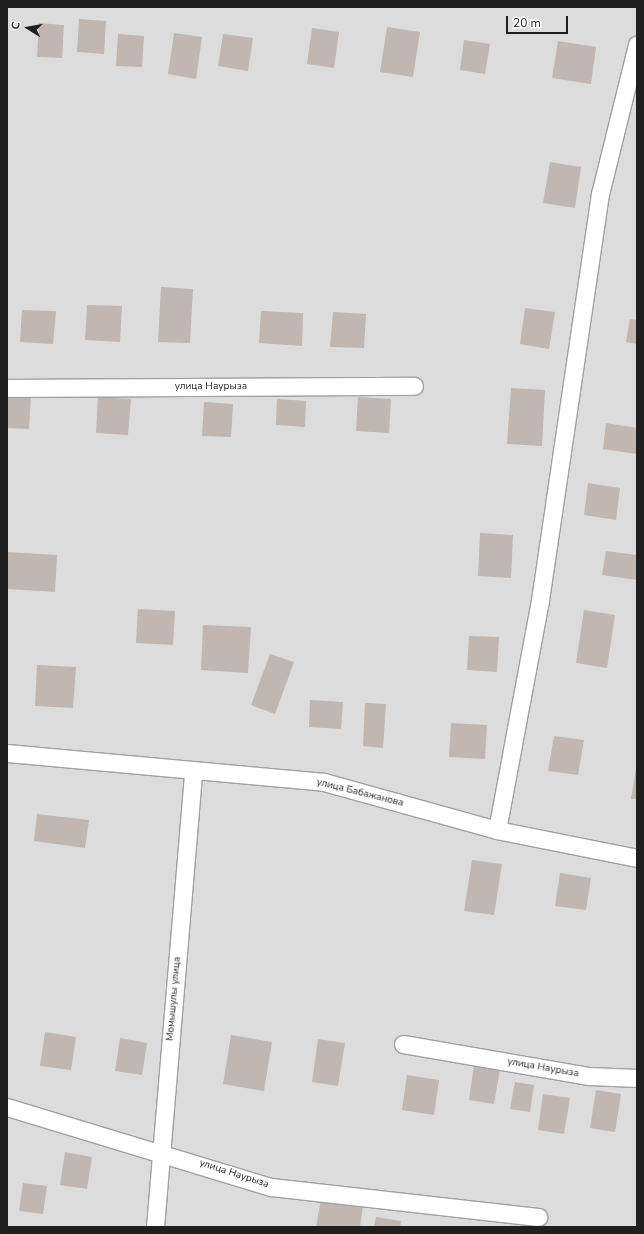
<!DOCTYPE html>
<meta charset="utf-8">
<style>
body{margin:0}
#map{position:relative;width:644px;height:1234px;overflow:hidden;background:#efebe6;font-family:"Nunito Sans",sans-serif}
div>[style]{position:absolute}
.residential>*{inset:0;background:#dddcdc}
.building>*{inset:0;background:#c0b6b2}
.roads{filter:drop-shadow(1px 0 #a0a0a0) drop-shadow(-1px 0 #a0a0a0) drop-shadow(0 1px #a0a0a0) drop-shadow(0 -1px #a0a0a0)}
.street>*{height:17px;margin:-8.5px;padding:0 8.5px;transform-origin:8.5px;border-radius:8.5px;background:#fff}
span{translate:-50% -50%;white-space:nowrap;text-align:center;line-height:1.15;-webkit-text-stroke:3px #fff;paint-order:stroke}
.street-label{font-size:10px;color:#1f1f1f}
.frame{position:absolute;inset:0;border:8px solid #1f1f1f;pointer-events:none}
.north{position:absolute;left:8px;top:8px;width:40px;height:40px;-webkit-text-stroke:3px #fff;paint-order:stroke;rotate:281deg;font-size:11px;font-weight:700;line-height:16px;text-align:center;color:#1f1f1f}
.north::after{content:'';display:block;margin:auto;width:14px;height:18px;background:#1f1f1f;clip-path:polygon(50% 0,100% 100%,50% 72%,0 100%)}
.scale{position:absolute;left:506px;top:16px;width:62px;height:18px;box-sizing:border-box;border:2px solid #1f1f1f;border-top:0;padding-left:5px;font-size:12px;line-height:14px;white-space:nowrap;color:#1f1f1f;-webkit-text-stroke:3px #fff;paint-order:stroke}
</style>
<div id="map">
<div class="residential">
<i style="clip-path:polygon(7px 7px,637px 7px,637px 1227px,7px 1227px)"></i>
</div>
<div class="building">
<i style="clip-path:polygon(79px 19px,106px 21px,104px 54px,77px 52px)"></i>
<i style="clip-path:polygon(39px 23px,64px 25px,62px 58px,37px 57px)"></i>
<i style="clip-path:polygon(387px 27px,420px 32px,413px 77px,380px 72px)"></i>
<i style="clip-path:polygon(312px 28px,339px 32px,334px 68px,307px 64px)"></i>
<i style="clip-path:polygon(174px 33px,202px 37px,196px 79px,168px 74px)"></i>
<i style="clip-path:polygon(118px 34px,144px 36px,142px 67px,116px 66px)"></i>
<i style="clip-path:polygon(223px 34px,253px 38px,248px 71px,218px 66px)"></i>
<i style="clip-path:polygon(464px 40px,490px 44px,485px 74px,460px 70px)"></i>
<i style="clip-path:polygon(558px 41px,596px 47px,591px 84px,552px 78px)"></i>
<i style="clip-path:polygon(550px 162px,581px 167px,575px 208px,543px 203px)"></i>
<i style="clip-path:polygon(161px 287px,193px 289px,190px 343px,158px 342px)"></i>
<i style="clip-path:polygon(87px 305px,122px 306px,120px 342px,85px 340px)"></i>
<i style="clip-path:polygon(525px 308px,555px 312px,549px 349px,520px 344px)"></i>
<i style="clip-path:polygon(22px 310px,56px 311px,53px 344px,20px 342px)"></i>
<i style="clip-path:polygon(261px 311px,303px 313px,302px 346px,259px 343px)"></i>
<i style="clip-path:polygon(333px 312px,366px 314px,364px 348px,330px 347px)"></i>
<i style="clip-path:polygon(630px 319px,637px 320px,637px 344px,626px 342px)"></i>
<i style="clip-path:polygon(511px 388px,545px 390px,542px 446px,507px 444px)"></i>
<i style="clip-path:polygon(7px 394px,31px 395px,29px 429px,7px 428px)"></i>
<i style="clip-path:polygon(98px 397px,131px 399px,128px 435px,96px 433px)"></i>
<i style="clip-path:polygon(358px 397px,391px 399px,389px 433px,356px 431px)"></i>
<i style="clip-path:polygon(277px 399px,306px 401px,305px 427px,276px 425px)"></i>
<i style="clip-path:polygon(204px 402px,233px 404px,231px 437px,202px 436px)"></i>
<i style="clip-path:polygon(606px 423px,637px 428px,636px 454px,603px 449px)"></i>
<i style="clip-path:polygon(588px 483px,620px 488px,616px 520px,584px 515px)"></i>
<i style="clip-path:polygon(480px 533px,513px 535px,511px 578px,478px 576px)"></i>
<i style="clip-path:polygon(606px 551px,637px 555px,637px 580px,602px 575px)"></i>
<i style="clip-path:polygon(7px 552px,57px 555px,55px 592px,7px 589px)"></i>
<i style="clip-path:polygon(138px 609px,175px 611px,173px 645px,136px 643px)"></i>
<i style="clip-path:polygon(584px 610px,615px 615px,607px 668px,576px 663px)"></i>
<i style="clip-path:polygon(203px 625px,251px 627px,248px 673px,201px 670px)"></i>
<i style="clip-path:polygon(469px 636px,499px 637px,497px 672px,467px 670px)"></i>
<i style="clip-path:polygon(270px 654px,294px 662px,275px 714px,251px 705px)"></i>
<i style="clip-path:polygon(37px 665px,76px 667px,73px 708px,35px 706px)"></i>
<i style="clip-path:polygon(310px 700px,343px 702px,341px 729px,309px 727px)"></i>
<i style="clip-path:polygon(365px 703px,386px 704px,383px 748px,363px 746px)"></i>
<i style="clip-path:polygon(451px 723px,487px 725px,485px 759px,449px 757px)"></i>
<i style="clip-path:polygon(554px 736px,584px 740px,578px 775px,548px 771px)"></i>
<i style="clip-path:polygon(636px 769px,637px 769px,637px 799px,631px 799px)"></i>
<i style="clip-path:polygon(37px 814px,89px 820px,85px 848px,34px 841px)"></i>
<i style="clip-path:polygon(472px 860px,502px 864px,494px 915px,464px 911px)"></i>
<i style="clip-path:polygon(560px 873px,591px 878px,586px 910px,555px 906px)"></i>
<i style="clip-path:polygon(45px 1032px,76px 1037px,71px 1070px,40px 1066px)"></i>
<i style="clip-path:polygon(231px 1035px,272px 1042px,264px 1091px,223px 1084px)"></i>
<i style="clip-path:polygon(120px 1038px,147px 1043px,142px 1075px,115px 1071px)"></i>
<i style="clip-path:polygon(318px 1039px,345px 1043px,338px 1086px,312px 1082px)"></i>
<i style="clip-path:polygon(474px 1065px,500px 1069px,494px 1104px,469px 1100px)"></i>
<i style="clip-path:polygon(407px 1075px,439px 1080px,434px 1115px,402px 1110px)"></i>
<i style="clip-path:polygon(515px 1082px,534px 1085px,530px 1112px,510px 1109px)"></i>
<i style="clip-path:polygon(596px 1090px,621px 1094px,615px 1132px,590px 1128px)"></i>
<i style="clip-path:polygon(543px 1094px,570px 1098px,564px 1134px,538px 1130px)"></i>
<i style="clip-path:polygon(65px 1152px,92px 1157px,87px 1189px,60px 1185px)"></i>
<i style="clip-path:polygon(23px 1183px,47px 1186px,43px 1214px,19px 1211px)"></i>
<i style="clip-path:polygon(321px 1199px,363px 1206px,360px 1227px,316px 1227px)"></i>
<i style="clip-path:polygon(376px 1217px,401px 1221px,400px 1227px,374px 1227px)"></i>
</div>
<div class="roads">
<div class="street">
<i style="left:7px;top:388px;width:407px;rotate:-0.3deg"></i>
<i style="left:7px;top:753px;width:318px;rotate:5.2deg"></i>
<i style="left:324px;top:782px;width:180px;rotate:15.5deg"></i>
<i style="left:497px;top:830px;width:143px;rotate:11.3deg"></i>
<i style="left:497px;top:830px;width:234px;rotate:-79.4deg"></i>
<i style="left:540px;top:600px;width:410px;rotate:-81.6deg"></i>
<i style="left:600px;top:194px;width:154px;rotate:-76.1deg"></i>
<i style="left:403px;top:1044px;width:189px;rotate:9.8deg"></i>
<i style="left:589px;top:1076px;width:48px;rotate:2.4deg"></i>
<i style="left:7px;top:1107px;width:276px;rotate:16.9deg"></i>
<i style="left:271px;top:1187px;width:269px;rotate:6.4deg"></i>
<i style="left:155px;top:1227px;width:458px;rotate:-85.2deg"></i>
</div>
</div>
<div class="street-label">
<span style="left:211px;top:387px">улица Наурыза</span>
<span style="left:360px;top:793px;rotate:14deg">улица Бабажанова</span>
<span style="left:174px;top:999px;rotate:-85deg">Момышулы улица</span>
<span style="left:543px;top:1068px;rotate:10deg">улица Наурыза</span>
<span style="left:234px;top:1174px;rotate:18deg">улица Наурыза</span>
</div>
<div class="frame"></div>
<div class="north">С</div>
<div class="scale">20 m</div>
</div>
